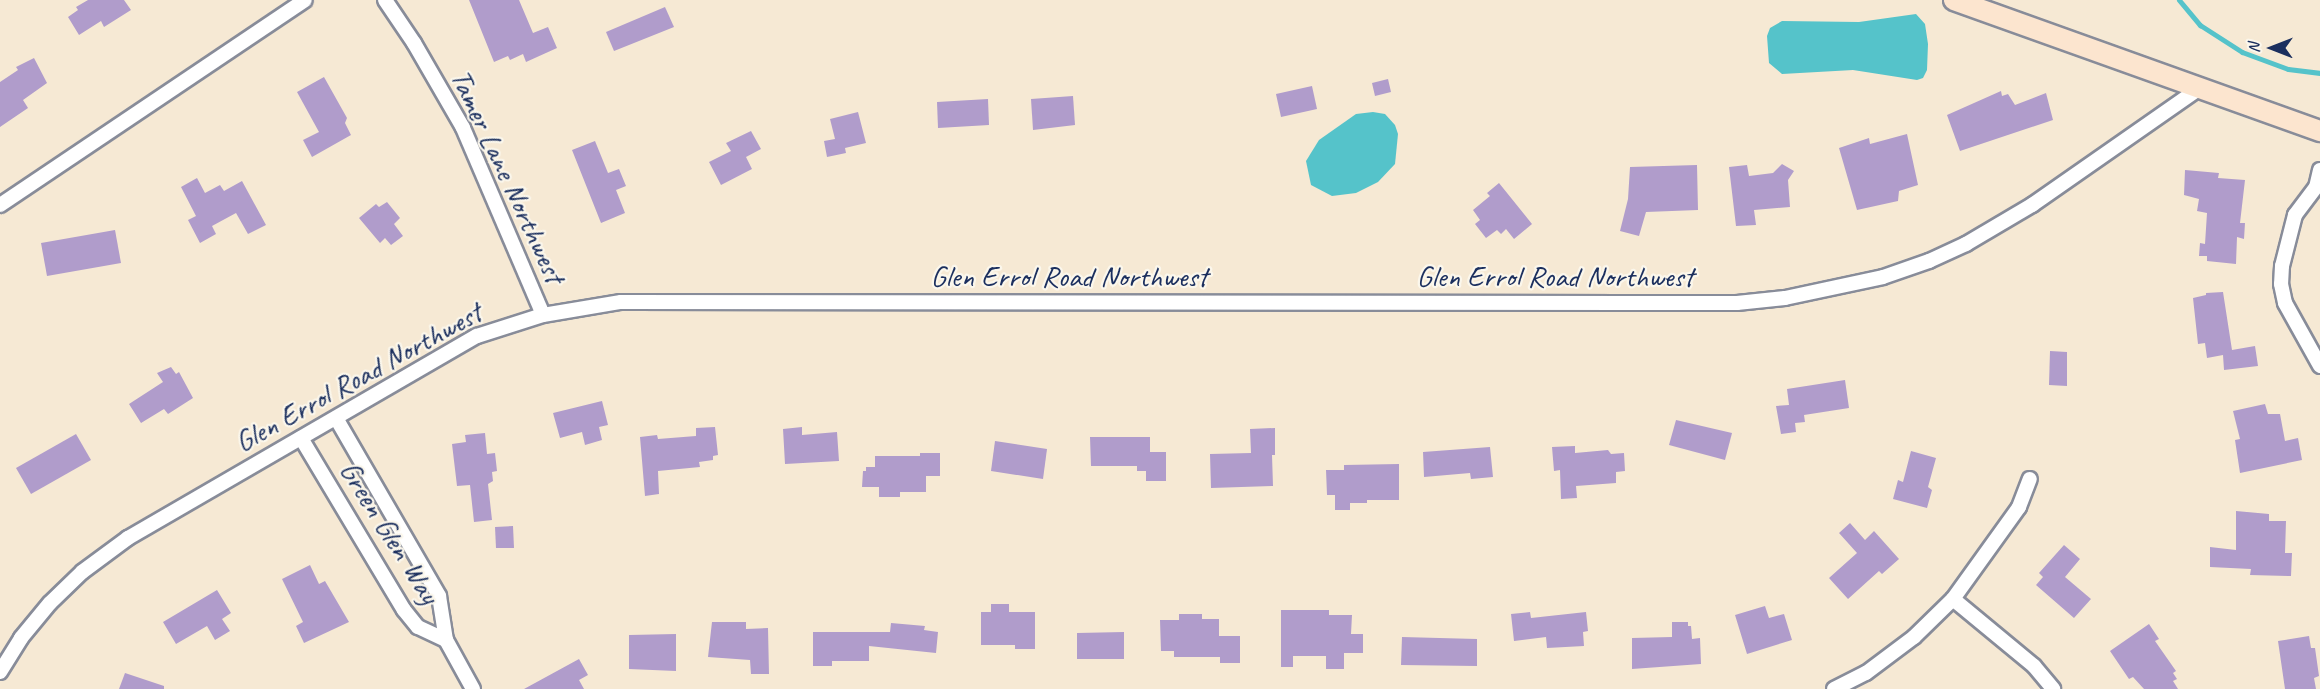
<!DOCTYPE html>
<style>
body{margin:0}
#map{position:relative;width:2320px;height:689px;overflow:hidden;background:#f6e9d4;font-family:Caveat,sans-serif}
div>[style]{position:absolute}
.water>*{inset:0;background:#55c3ca}
.stream>*{height:5px;margin:-2.5px;padding:0 2.5px;transform-origin:2.5px;border-radius:2.5px;background:#55c3ca}
.building>*{inset:0;background:#b09ccb}
.roads{filter:drop-shadow(2px 0 #888c99) drop-shadow(-2px 0 #888c99) drop-shadow(0 2px #888c99) drop-shadow(0 -2px #888c99)}
.street>*{height:14px;margin:-7px;padding:0 7px;transform-origin:7px;border-radius:7px;background:#fff}
.secondary>*{height:20px;margin:-10px;padding:0 10px;transform-origin:10px;border-radius:10px;background:#fce5cf}
span{translate:-50% -50%;white-space:nowrap;text-align:center;line-height:1.15;-webkit-text-stroke:4.5px #fbf7ec;paint-order:stroke}
.street-label{font-size:30px;color:#1b2f5e}
.north{position:absolute;left:2242px;top:18px;width:60px;height:60px;-webkit-text-stroke:4px #fbf7ec;paint-order:stroke;rotate:270deg;font-size:16px;font-weight:700;line-height:24px;text-align:center;color:#1b2f5e}
.north::after{content:'';display:block;margin:auto;width:21px;height:27px;background:#1b2f5e;clip-path:polygon(50% 0,100% 100%,50% 72%,0 100%)}
</style>
<div id="map">
<div class="water">
<i style="clip-path:polygon(1916px 14px,1925px 24px,1928px 44px,1927px 70px,1923px 78px,1917px 80px,1853px 70px,1782px 74px,1769px 63px,1767px 36px,1770px 28px,1782px 21px,1859px 22px)"></i>
<i style="clip-path:polygon(1373px 112px,1385px 114px,1395px 125px,1398px 134px,1395px 164px,1378px 182px,1356px 193px,1332px 196px,1311px 185px,1306px 161px,1319px 140px,1356px 114px)"></i>
</div>
<div class="stream">
<i style="left:2179px;top:0;width:33px;rotate:50deg"></i>
<i style="left:2200px;top:25px;width:50px;rotate:32.7deg"></i>
<i style="left:2242px;top:52px;width:49px;rotate:20.3deg"></i>
<i style="left:2288px;top:69px;width:32px;rotate:7deg"></i>
</div>
<div class="building">
<i style="clip-path:polygon(88px 0,124px 0,131px 10px,104px 27px,101px 21px,79px 35px,68px 17px,78px 10px,76px 7px)"></i>
<i style="clip-path:polygon(469px 0,519px 0,533px 33px,548px 27px,557px 48px,526px 62px,523px 54px,510px 60px,508px 56px,494px 62px)"></i>
<i style="clip-path:polygon(665px 7px,674px 27px,614px 51px,606px 32px)"></i>
<i style="clip-path:polygon(34px 58px,47px 83px,23px 100px,28px 108px,0 127px,0 82px,18px 70px,16px 67px)"></i>
<i style="clip-path:polygon(324px 77px,347px 118px,345px 123px,351px 135px,312px 157px,303px 140px,319px 132px,297px 92px)"></i>
<i style="clip-path:polygon(1388px 79px,1391px 92px,1375px 96px,1372px 83px)"></i>
<i style="clip-path:polygon(1312px 86px,1317px 109px,1281px 117px,1276px 94px)"></i>
<i style="clip-path:polygon(2001px 91px,2002px 96px,2008px 94px,2015px 105px,2046px 93px,2053px 120px,1960px 151px,1947px 115px)"></i>
<i style="clip-path:polygon(1073px 96px,1075px 125px,1033px 130px,1031px 99px)"></i>
<i style="clip-path:polygon(988px 99px,989px 125px,938px 128px,937px 102px)"></i>
<i style="clip-path:polygon(858px 112px,866px 143px,845px 148px,846px 153px,827px 157px,824px 141px,835px 139px,830px 119px)"></i>
<i style="clip-path:polygon(751px 131px,761px 149px,746px 157px,752px 169px,721px 185px,709px 162px,731px 151px,726px 143px)"></i>
<i style="clip-path:polygon(1907px 134px,1918px 185px,1899px 191px,1898px 201px,1857px 210px,1839px 148px,1869px 138px,1870px 144px)"></i>
<i style="clip-path:polygon(595px 141px,608px 173px,619px 169px,626px 186px,616px 190px,625px 213px,601px 223px,572px 150px)"></i>
<i style="clip-path:polygon(1782px 164px,1794px 171px,1788px 180px,1790px 207px,1754px 210px,1756px 225px,1736px 226px,1729px 167px,1747px 165px,1749px 176px,1773px 173px)"></i>
<i style="clip-path:polygon(1697px 165px,1698px 210px,1646px 212px,1639px 236px,1620px 231px,1628px 199px,1630px 167px)"></i>
<i style="clip-path:polygon(2185px 170px,2219px 173px,2218px 178px,2245px 180px,2240px 223px,2245px 223px,2244px 239px,2237px 237px,2236px 264px,2207px 261px,2207px 256px,2199px 256px,2200px 243px,2205px 244px,2207px 213px,2197px 211px,2199px 199px,2184px 195px)"></i>
<i style="clip-path:polygon(197px 178px,205px 193px,220px 185px,224px 191px,242px 181px,266px 225px,248px 234px,236px 213px,212px 226px,216px 234px,200px 243px,188px 220px,196px 216px,181px 187px)"></i>
<i style="clip-path:polygon(1499px 183px,1532px 224px,1514px 239px,1506px 229px,1501px 234px,1497px 230px,1486px 238px,1475px 224px,1480px 220px,1473px 210px,1490px 196px,1487px 193px)"></i>
<i style="clip-path:polygon(387px 202px,400px 218px,394px 224px,403px 236px,391px 245px,385px 238px,380px 243px,359px 218px,376px 204px,379px 207px)"></i>
<i style="clip-path:polygon(115px 230px,121px 263px,47px 276px,41px 243px)"></i>
<i style="clip-path:polygon(2223px 292px,2232px 350px,2255px 346px,2258px 366px,2224px 370px,2223px 355px,2207px 358px,2205px 343px,2198px 344px,2193px 298px,2206px 295px,2206px 293px)"></i>
<i style="clip-path:polygon(2050px 351px,2067px 352px,2067px 386px,2049px 385px)"></i>
<i style="clip-path:polygon(171px 367px,176px 374px,179px 372px,193px 398px,168px 414px,164px 409px,141px 423px,129px 404px,163px 382px,157px 373px)"></i>
<i style="clip-path:polygon(1845px 380px,1849px 408px,1804px 415px,1805px 422px,1795px 423px,1796px 432px,1781px 434px,1776px 406px,1789px 405px,1787px 389px)"></i>
<i style="clip-path:polygon(602px 401px,608px 425px,599px 427px,602px 440px,585px 445px,582px 432px,560px 438px,553px 413px)"></i>
<i style="clip-path:polygon(2265px 404px,2268px 414px,2280px 414px,2285px 441px,2298px 438px,2302px 460px,2240px 473px,2235px 440px,2240px 439px,2233px 411px)"></i>
<i style="clip-path:polygon(1676px 420px,1732px 433px,1725px 460px,1669px 445px)"></i>
<i style="clip-path:polygon(715px 427px,718px 455px,713px 456px,713px 460px,699px 462px,700px 467px,658px 471px,659px 494px,645px 496px,640px 437px,657px 435px,658px 439px,696px 436px,696px 428px)"></i>
<i style="clip-path:polygon(802px 427px,802px 435px,837px 432px,839px 461px,785px 464px,783px 429px)"></i>
<i style="clip-path:polygon(1275px 428px,1275px 455px,1272px 455px,1273px 486px,1211px 488px,1210px 454px,1251px 453px,1250px 429px)"></i>
<i style="clip-path:polygon(485px 433px,487px 454px,495px 453px,497px 471px,492px 472px,493px 481px,488px 484px,492px 520px,474px 522px,470px 485px,457px 486px,452px 444px,466px 442px,465px 435px)"></i>
<i style="clip-path:polygon(76px 434px,91px 460px,31px 494px,16px 468px)"></i>
<i style="clip-path:polygon(1090px 437px,1150px 437px,1150px 452px,1166px 452px,1166px 481px,1146px 481px,1146px 471px,1137px 471px,1137px 466px,1091px 466px)"></i>
<i style="clip-path:polygon(995px 441px,1047px 449px,1043px 479px,991px 471px)"></i>
<i style="clip-path:polygon(1575px 446px,1575px 453px,1608px 450px,1611px 454px,1624px 453px,1625px 471px,1616px 472px,1616px 483px,1576px 486px,1577px 498px,1561px 499px,1560px 470px,1554px 471px,1552px 447px)"></i>
<i style="clip-path:polygon(1490px 447px,1493px 477px,1471px 479px,1470px 473px,1424px 477px,1423px 452px)"></i>
<i style="clip-path:polygon(1911px 451px,1936px 458px,1928px 487px,1932px 490px,1927px 508px,1893px 499px,1898px 480px,1903px 482px)"></i>
<i style="clip-path:polygon(920px 453px,940px 453px,940px 476px,926px 476px,926px 492px,900px 492px,900px 497px,879px 497px,879px 487px,862px 487px,863px 471px,866px 471px,866px 467px,875px 467px,875px 456px,920px 456px)"></i>
<i style="clip-path:polygon(1399px 464px,1399px 500px,1367px 500px,1367px 503px,1350px 503px,1350px 510px,1335px 510px,1335px 495px,1327px 495px,1326px 470px,1344px 470px,1344px 465px)"></i>
<i style="clip-path:polygon(2236px 511px,2269px 514px,2269px 521px,2286px 521px,2285px 553px,2292px 553px,2291px 576px,2250px 575px,2251px 569px,2210px 567px,2210px 547px,2236px 550px)"></i>
<i style="clip-path:polygon(1850px 523px,1865px 540px,1874px 531px,1899px 559px,1882px 574px,1879px 571px,1848px 599px,1829px 578px,1857px 553px,1839px 533px)"></i>
<i style="clip-path:polygon(513px 526px,514px 548px,496px 548px,495px 527px)"></i>
<i style="clip-path:polygon(2064px 545px,2080px 559px,2065px 577px,2091px 599px,2074px 618px,2036px 585px,2043px 577px,2039px 573px)"></i>
<i style="clip-path:polygon(310px 565px,319px 584px,325px 581px,349px 622px,304px 643px,296px 626px,303px 622px,282px 579px)"></i>
<i style="clip-path:polygon(217px 590px,231px 613px,222px 619px,230px 631px,215px 640px,207px 626px,176px 644px,163px 622px)"></i>
<i style="clip-path:polygon(991px 604px,1009px 604px,1009px 612px,1035px 612px,1035px 649px,1015px 649px,1015px 645px,981px 645px,981px 612px,991px 612px)"></i>
<i style="clip-path:polygon(1765px 606px,1769px 618px,1784px 614px,1792px 640px,1747px 654px,1735px 615px)"></i>
<i style="clip-path:polygon(1281px 610px,1329px 610px,1329px 615px,1352px 615px,1351px 634px,1363px 634px,1363px 653px,1344px 653px,1344px 669px,1326px 669px,1326px 656px,1293px 656px,1293px 667px,1281px 667px)"></i>
<i style="clip-path:polygon(1530px 612px,1531px 618px,1586px 612px,1588px 631px,1583px 632px,1584px 646px,1547px 648px,1546px 637px,1514px 641px,1511px 614px)"></i>
<i style="clip-path:polygon(1179px 614px,1202px 614px,1202px 619px,1219px 619px,1219px 636px,1240px 636px,1240px 663px,1220px 663px,1220px 657px,1174px 657px,1174px 651px,1161px 651px,1160px 620px,1179px 620px)"></i>
<i style="clip-path:polygon(712px 622px,746px 622px,746px 629px,768px 628px,769px 674px,751px 674px,750px 660px,708px 657px)"></i>
<i style="clip-path:polygon(1672px 622px,1688px 622px,1688px 626px,1691px 626px,1692px 639px,1700px 638px,1701px 664px,1632px 669px,1632px 638px,1672px 637px)"></i>
<i style="clip-path:polygon(891px 623px,925px 626px,924px 630px,938px 632px,936px 653px,869px 646px,869px 661px,832px 661px,832px 666px,813px 666px,813px 632px,890px 632px)"></i>
<i style="clip-path:polygon(2149px 624px,2159px 639px,2155px 641px,2176px 671px,2173px 673px,2177px 679px,2173px 681px,2178px 689px,2144px 689px,2133px 677px,2129px 679px,2110px 651px)"></i>
<i style="clip-path:polygon(1124px 632px,1124px 659px,1077px 659px,1077px 633px)"></i>
<i style="clip-path:polygon(676px 634px,676px 671px,629px 669px,629px 635px)"></i>
<i style="clip-path:polygon(2309px 636px,2311px 648px,2315px 648px,2319px 676px,2314px 678px,2316px 689px,2285px 689px,2278px 641px)"></i>
<i style="clip-path:polygon(1402px 637px,1477px 639px,1477px 666px,1401px 665px)"></i>
<i style="clip-path:polygon(579px 659px,588px 675px,579px 680px,584px 689px,524px 689px)"></i>
<i style="clip-path:polygon(125px 673px,164px 686px,164px 689px,119px 689px)"></i>
</div>
<div class="roads">
<div class="street">
<i style="left:385px;top:0;width:52px;rotate:56deg"></i>
<i style="left:414px;top:43px;width:98px;rotate:60deg"></i>
<i style="left:463px;top:128px;width:203px;rotate:66.8deg"></i>
<i style="left:2320px;top:170px;width:17px;rotate:103deg"></i>
<i style="left:2316px;top:187px;width:35px;rotate:127deg"></i>
<i style="left:2295px;top:215px;width:53px;rotate:104.3deg"></i>
<i style="left:2282px;top:266px;width:18px;rotate:93deg"></i>
<i style="left:2281px;top:284px;width:19px;rotate:78deg"></i>
<i style="left:2285px;top:303px;width:72px;rotate:60.9deg"></i>
<i style="left:0;top:205px;width:367px;rotate:-33.9deg"></i>
<i style="left:336px;top:418px;width:206px;rotate:59.9deg"></i>
<i style="left:439px;top:596px;width:45px;rotate:81deg"></i>
<i style="left:446px;top:640px;width:56px;rotate:61.1deg"></i>
<i style="left:301px;top:438px;width:200px;rotate:59.1deg"></i>
<i style="left:404px;top:610px;width:22px;rotate:51deg"></i>
<i style="left:418px;top:627px;width:31px;rotate:25deg"></i>
<i style="left:1953px;top:599px;width:105px;rotate:39.6deg"></i>
<i style="left:2034px;top:666px;width:30px;rotate:50deg"></i>
<i style="left:0;top:672px;width:40px;rotate:-58deg"></i>
<i style="left:21px;top:638px;width:45px;rotate:-50.4deg"></i>
<i style="left:50px;top:603px;width:45px;rotate:-44.1deg"></i>
<i style="left:82px;top:572px;width:57px;rotate:-36.5deg"></i>
<i style="left:128px;top:538px;width:403px;rotate:-30.1deg"></i>
<i style="left:477px;top:336px;width:69px;rotate:-17.7deg"></i>
<i style="left:543px;top:315px;width:79px;rotate:-9.5deg"></i>
<i style="left:621px;top:302px;width:1116px;rotate:0.05deg"></i>
<i style="left:1737px;top:303px;width:48px;rotate:-5.9deg"></i>
<i style="left:1785px;top:298px;width:100px;rotate:-12.1deg"></i>
<i style="left:1883px;top:277px;width:49px;rotate:-19.2deg"></i>
<i style="left:1929px;top:261px;width:41px;rotate:-24.7deg"></i>
<i style="left:1966px;top:244px;width:77px;rotate:-30.6deg"></i>
<i style="left:2032px;top:205px;width:205px;rotate:-34.9deg"></i>
<i style="left:1834px;top:689px;width:36px;rotate:-27deg"></i>
<i style="left:1866px;top:673px;width:60px;rotate:-36.9deg"></i>
<i style="left:1914px;top:637px;width:54px;rotate:-44.3deg"></i>
<i style="left:1953px;top:599px;width:113px;rotate:-54.3deg"></i>
<i style="left:2019px;top:507px;width:30px;rotate:-69deg"></i>
</div>
<div class="secondary">
<i style="left:1954px;top:0;width:389px;rotate:19.7deg"></i>
</div>
</div>
<div class="street-label">
<span style="left:508px;top:176px;rotate:65deg">Tamer Lane Northwest</span>
<span style="left:1069px;top:276px">Glen Errol Road Northwest</span>
<span style="left:1555px;top:276px">Glen Errol Road Northwest</span>
<span style="left:358px;top:377px;rotate:-29deg">Glen Errol Road Northwest</span>
<span style="left:390px;top:532px;rotate:58deg">Green Glen Way</span>
</div>
<div class="north">N</div>
</div>
